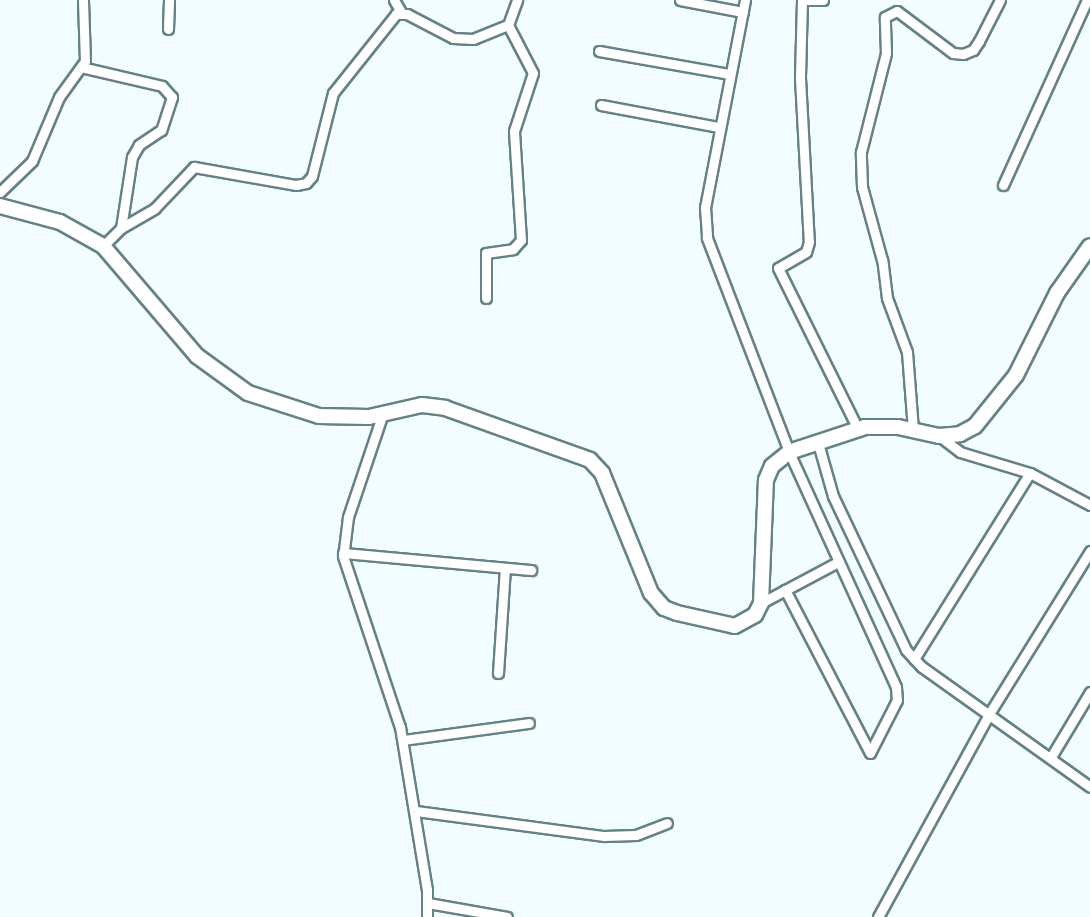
<!DOCTYPE html>
<style>
body{margin:0}
#map{position:relative;width:1090px;height:917px;overflow:hidden;background:#f1fdfe;font-family:"PT Serif",serif}
div>[style]{position:absolute}
.roads{filter:drop-shadow(2px 0 #658284) drop-shadow(-2px 0 #658284) drop-shadow(0 2px #658284) drop-shadow(0 -2px #658284)}
.street>*{height:9px;margin:-4.5px;padding:0 4.5px;transform-origin:4.5px;border-radius:4.5px;background:#fff}
.secondary>*{height:14px;margin:-7px;padding:0 7px;transform-origin:7px;border-radius:7px;background:#fff}
span{translate:-50% -50%;white-space:nowrap;text-align:center;line-height:1.15;-webkit-text-stroke:6px #fff;paint-order:stroke}
</style>
<div id="map">
<div class="roads">
<div class="street">
<i style="left:394px;top:0;width:14px;rotate:60deg"></i>
<i style="left:680px;top:0;width:64px;rotate:10.8deg"></i>
<i style="left:745px;top:0;width:211px;rotate:100.9deg"></i>
<i style="left:705px;top:207px;width:31px;rotate:86deg"></i>
<i style="left:707px;top:238px;width:229px;rotate:69deg"></i>
<i style="left:789px;top:452px;width:258px;rotate:65.5deg"></i>
<i style="left:896px;top:687px;width:13px;rotate:86deg"></i>
<i style="left:897px;top:700px;width:59px;rotate:117deg"></i>
<i style="left:870px;top:753px;width:184px;rotate:-117.5deg"></i>
<i style="left:802px;top:0;width:78px;rotate:91.5deg"></i>
<i style="left:800px;top:78px;width:164px;rotate:86.9deg"></i>
<i style="left:809px;top:242px;width:10px;rotate:107deg"></i>
<i style="left:806px;top:252px;width:32px;rotate:150deg"></i>
<i style="left:778px;top:268px;width:180px;rotate:63.6deg"></i>
<i style="left:808px;top:0;width:15px"></i>
<i style="left:168px;top:29px;width:29px;rotate:-88deg"></i>
<i style="left:599px;top:51px;width:133px;rotate:10deg"></i>
<i style="left:81px;top:67px;width:83px;rotate:13.2deg"></i>
<i style="left:162px;top:86px;width:15px;rotate:48deg"></i>
<i style="left:172px;top:97px;width:35px;rotate:108deg"></i>
<i style="left:161px;top:130px;width:27px;rotate:146deg"></i>
<i style="left:139px;top:145px;width:14px;rotate:120deg"></i>
<i style="left:132px;top:157px;width:72px;rotate:98.8deg"></i>
<i style="left:601px;top:105px;width:120px;rotate:10.6deg"></i>
<i style="left:1003px;top:185px;width:203px;rotate:-65.6deg"></i>
<i style="left:0;top:192px;width:45px;rotate:-44.1deg"></i>
<i style="left:32px;top:161px;width:69px;rotate:-67.1deg"></i>
<i style="left:59px;top:97px;width:44px;rotate:-54.2deg"></i>
<i style="left:85px;top:61px;width:61px;rotate:-91.9deg"></i>
<i style="left:103px;top:246px;width:25px;rotate:-45deg"></i>
<i style="left:121px;top:228px;width:39px;rotate:-30deg"></i>
<i style="left:155px;top:208px;width:57px;rotate:-46.4deg"></i>
<i style="left:194px;top:167px;width:104px;rotate:10deg"></i>
<i style="left:296px;top:185px;width:10px;rotate:-11deg"></i>
<i style="left:306px;top:183px;width:9px;rotate:-49deg"></i>
<i style="left:312px;top:176px;width:86px;rotate:-75.8deg"></i>
<i style="left:333px;top:93px;width:101px;rotate:-51.4deg"></i>
<i style="left:396px;top:14px;width:11px"></i>
<i style="left:407px;top:14px;width:52px;rotate:27.6deg"></i>
<i style="left:453px;top:38px;width:20px;rotate:3deg"></i>
<i style="left:473px;top:39px;width:38px;rotate:-22deg"></i>
<i style="left:508px;top:25px;width:27px;rotate:-70deg"></i>
<i style="left:486px;top:298px;width:45px;rotate:-90deg"></i>
<i style="left:486px;top:253px;width:27px;rotate:-8deg"></i>
<i style="left:513px;top:249px;width:12px;rotate:-48deg"></i>
<i style="left:521px;top:240px;width:109px;rotate:-93.7deg"></i>
<i style="left:514px;top:131px;width:61px;rotate:-71.9deg"></i>
<i style="left:533px;top:73px;width:54px;rotate:-117.5deg"></i>
<i style="left:382px;top:416px;width:107px;rotate:108.6deg"></i>
<i style="left:348px;top:517px;width:39px;rotate:97deg"></i>
<i style="left:343px;top:556px;width:180px;rotate:71.6deg"></i>
<i style="left:400px;top:727px;width:165px;rotate:80.6deg"></i>
<i style="left:427px;top:890px;width:27px;rotate:90deg"></i>
<i style="left:913px;top:430px;width:78px;rotate:-94.4deg"></i>
<i style="left:907px;top:352px;width:58px;rotate:-110.3deg"></i>
<i style="left:887px;top:298px;width:38px;rotate:-97deg"></i>
<i style="left:882px;top:260px;width:76px;rotate:-105.3deg"></i>
<i style="left:862px;top:187px;width:35px;rotate:-92deg"></i>
<i style="left:861px;top:152px;width:102px;rotate:-75.8deg"></i>
<i style="left:886px;top:53px;width:36px;rotate:-92deg"></i>
<i style="left:885px;top:17px;width:13px;rotate:-27deg"></i>
<i style="left:897px;top:11px;width:70px;rotate:36.9deg"></i>
<i style="left:953px;top:53px;width:10px;rotate:6deg"></i>
<i style="left:963px;top:54px;width:11px;rotate:-22deg"></i>
<i style="left:973px;top:50px;width:11px;rotate:-56deg"></i>
<i style="left:979px;top:41px;width:46px;rotate:-62.9deg"></i>
<i style="left:939px;top:436px;width:26px;rotate:37deg"></i>
<i style="left:960px;top:452px;width:73px;rotate:16.7deg"></i>
<i style="left:1030px;top:473px;width:68px;rotate:28.1deg"></i>
<i style="left:818px;top:443px;width:55px;rotate:74.2deg"></i>
<i style="left:833px;top:496px;width:170px;rotate:64.6deg"></i>
<i style="left:906px;top:650px;width:23px;rotate:47deg"></i>
<i style="left:922px;top:667px;width:206px;rotate:35.5deg"></i>
<i style="left:343px;top:553px;width:189px;rotate:5.2deg"></i>
<i style="left:761px;top:603px;width:85px;rotate:-28.1deg"></i>
<i style="left:914px;top:659px;width:219px;rotate:-58.1deg"></i>
<i style="left:498px;top:673px;width:105px;rotate:-86.2deg"></i>
<i style="left:403px;top:740px;width:127px;rotate:-7.7deg"></i>
<i style="left:1051px;top:757px;width:76px;rotate:-59deg"></i>
<i style="left:416px;top:811px;width:190px;rotate:7.6deg"></i>
<i style="left:604px;top:836px;width:32px;rotate:-2deg"></i>
<i style="left:636px;top:835px;width:33px;rotate:-21deg"></i>
<i style="left:428px;top:903px;width:80px;rotate:10deg"></i>
<i style="left:878px;top:917px;width:231px;rotate:-61.3deg"></i>
<i style="left:989px;top:714px;width:192px;rotate:-58.2deg"></i>
</div>
<div class="secondary">
<i style="left:0;top:206px;width:62px;rotate:14.9deg"></i>
<i style="left:60px;top:222px;width:49px;rotate:29.2deg"></i>
<i style="left:103px;top:246px;width:145px;rotate:49.5deg"></i>
<i style="left:197px;top:356px;width:63px;rotate:36deg"></i>
<i style="left:248px;top:393px;width:75px;rotate:17.9deg"></i>
<i style="left:319px;top:416px;width:50px;rotate:1.1deg"></i>
<i style="left:369px;top:417px;width:54px;rotate:-12.8deg"></i>
<i style="left:422px;top:405px;width:23px;rotate:7deg"></i>
<i style="left:445px;top:408px;width:154px;rotate:19.7deg"></i>
<i style="left:590px;top:460px;width:18px;rotate:47deg"></i>
<i style="left:602px;top:473px;width:130px;rotate:67.8deg"></i>
<i style="left:651px;top:593px;width:20px;rotate:49deg"></i>
<i style="left:664px;top:608px;width:14px;rotate:21deg"></i>
<i style="left:677px;top:613px;width:59px;rotate:12.6deg"></i>
<i style="left:735px;top:626px;width:23px;rotate:-29deg"></i>
<i style="left:755px;top:615px;width:13px;rotate:-63deg"></i>
<i style="left:761px;top:603px;width:123px;rotate:-87.7deg"></i>
<i style="left:766px;top:480px;width:15px;rotate:-67deg"></i>
<i style="left:772px;top:466px;width:22px;rotate:-39deg"></i>
<i style="left:789px;top:452px;width:80px;rotate:-18.2deg"></i>
<i style="left:865px;top:427px;width:33px"></i>
<i style="left:898px;top:427px;width:42px;rotate:12.4deg"></i>
<i style="left:939px;top:436px;width:21px;rotate:-5deg"></i>
<i style="left:960px;top:434px;width:17px;rotate:-28deg"></i>
<i style="left:975px;top:426px;width:65px;rotate:-51.2deg"></i>
<i style="left:1016px;top:375px;width:92px;rotate:-63.4deg"></i>
<i style="left:1057px;top:293px;width:57px;rotate:-54.9deg"></i>
</div>
</div>
</div>
